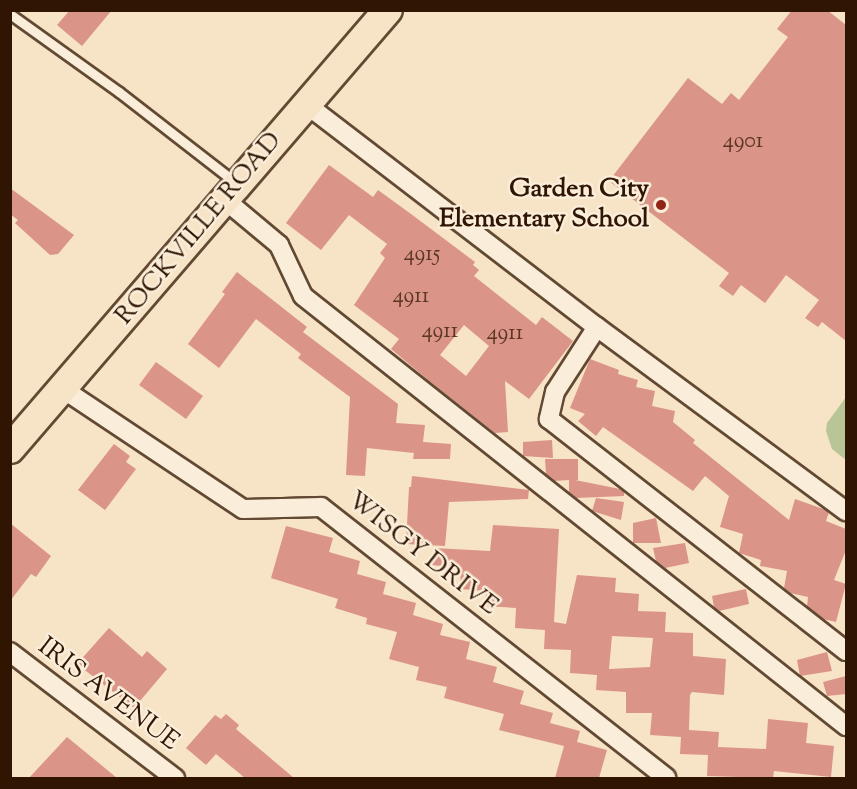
<!DOCTYPE html>
<style>
body{margin:0}
#map{position:relative;width:857px;height:789px;overflow:hidden;background:#f7e3c5;font-family:"Sorts Mill Goudy",serif}
div>[style]{position:absolute}
.green>*{inset:0;background:#b9c497}
.building>*{inset:0;background:#db9488}
.roads{filter:drop-shadow(2px 0 #624933) drop-shadow(-2px 0 #624933) drop-shadow(0 2px #624933) drop-shadow(0 -2px #624933)}
.service>*{height:9px;margin:-4.5px;padding:0 4.5px;transform-origin:4.5px;border-radius:4.5px;background:#faedd9}
.minor>*{height:18px;margin:-9px;padding:0 9px;transform-origin:9px;border-radius:9px;background:#faedd9}
.primary>*{height:28px;margin:-14px;padding:0 14px;transform-origin:14px;border-radius:14px;background:#f7e3c5}
.dots>*{width:16px;height:16px;translate:-50% -50%;box-sizing:border-box;border:3px solid #faedd9;border-radius:50%}
span{translate:-50% -50%;white-space:nowrap;text-align:center;line-height:1.15;-webkit-text-stroke:5px #faedd9;paint-order:stroke}
.number-label{font-size:22px;color:#5b3624}
.number-label span{-webkit-text-stroke-width:0}
.poi-label{font-size:26px;color:#301602;font-weight:700}
.right{translate:-100% -50%;text-align:right}
.street-label{font-size:26px;color:#301602}
.frame{position:absolute;inset:0;border:12px solid #301602;pointer-events:none}
</style>
<div id="map">
<div class="green">
<i style="clip-path:polygon(846px 397px,846px 460px,832px 449px,826px 431px,827px 423px)"></i>
</div>
<div class="building">
<i style="clip-path:polygon(70px 10px,112px 10px,82px 46px,57px 25px)"></i>
<i style="clip-path:polygon(792px 10px,827px 10px,846px 25px,846px 341px,822px 322px,818px 327px,805px 318px,819px 300px,786px 275px,765px 303px,741px 285px,733px 296px,719px 286px,729px 273px,609px 181px,688px 78px,722px 104px,731px 93px,739px 100px,788px 37px,777px 29px)"></i>
<i style="clip-path:polygon(evenodd,329px 165px,373px 197px,378px 190px,411px 214px,475px 262px,473px 265px,479px 270px,474px 276px,517px 310px,536px 325px,542px 317px,573px 341px,529px 399px,505px 381px,508px 432px,495px 433px,428px 380px,391px 349px,399px 339px,354px 305px,385px 258px,380px 253px,387px 244px,349px 215px,321px 250px,286px 223px,329px 165px,464px 325px,489px 346px,466px 376px,440px 355px,464px 325px)"></i>
<i style="clip-path:polygon(10px 188px,74px 235px,58px 254px,50px 255px,15px 223px,18px 220px,10px 214px)"></i>
<i style="clip-path:polygon(237px 272px,307px 327px,303px 332px,398px 404px,396px 423px,425px 425px,423px 442px,451px 444px,450px 459px,413px 459px,414px 453px,367px 448px,365px 476px,346px 475px,350px 397px,298px 358px,301px 354px,256px 319px,219px 368px,188px 344px,225px 294px,222px 292px)"></i>
<i style="clip-path:polygon(590px 359px,619px 370px,618px 374px,638px 380px,636px 387px,655px 391px,652px 406px,675px 411px,673px 422px,695px 440px,693px 443px,789px 520px,795px 499px,826px 510px,829px 512px,826px 521px,846px 529px,846px 550px,834px 580px,846px 584px,836px 622px,823px 619px,807px 606px,808px 597px,790px 593px,784px 588px,787px 571px,760px 566px,761px 560px,739px 553px,743px 534px,720px 527px,729px 496px,705px 476px,693px 491px,603px 427px,596px 436px,578px 421px,585px 414px,570px 408px)"></i>
<i style="clip-path:polygon(156px 362px,203px 396px,186px 419px,139px 385px)"></i>
<i style="clip-path:polygon(552px 440px,553px 458px,523px 456px,523px 442px)"></i>
<i style="clip-path:polygon(114px 444px,130px 456px,126px 462px,136px 469px,105px 510px,78px 490px)"></i>
<i style="clip-path:polygon(545px 459px,578px 459px,578px 480px,575px 480px,620px 489px,624px 492px,624px 496px,576px 498px,569px 492px,569px 480px,554px 481px,546px 474px)"></i>
<i style="clip-path:polygon(412px 476px,529px 490px,528px 499px,449px 502px,445px 546px,406px 544px,409px 487px,411px 487px)"></i>
<i style="clip-path:polygon(596px 498px,624px 502px,621px 520px,592px 511px)"></i>
<i style="clip-path:polygon(656px 518px,661px 543px,633px 543px,633px 523px)"></i>
<i style="clip-path:polygon(10px 523px,51px 556px,36px 577px,31px 574px,10px 601px)"></i>
<i style="clip-path:polygon(evenodd,493px 525px,559px 529px,554px 622px,566px 624px,577px 575px,616px 578px,615px 592px,639px 594px,638px 611px,666px 612px,665px 632px,693px 633px,693px 656px,726px 659px,724px 695px,692px 692px,690px 695px,689px 730px,719px 732px,718px 747px,766px 749px,768px 719px,808px 723px,806px 743px,834px 746px,831px 777px,774px 771px,773px 778px,707px 776px,708px 755px,680px 754px,681px 737px,650px 735px,652px 713px,626px 713px,626px 692px,596px 690px,597px 675px,570px 673px,571px 650px,544px 649px,545px 630px,515px 628px,516px 608px,485px 606px,486px 591px,460px 589px,461px 568px,432px 565px,434px 548px,490px 551px,493px 525px,612px 636px,653px 638px,650px 667px,609px 669px,612px 636px)"></i>
<i style="clip-path:polygon(286px 526px,333px 538px,329px 552px,360px 561px,357px 574px,386px 582px,383px 594px,416px 603px,413px 615px,443px 624px,440px 635px,470px 642px,466px 659px,497px 667px,493px 682px,524px 691px,520px 704px,553px 713px,550px 723px,580px 731px,577px 742px,607px 750px,599px 778px,555px 778px,564px 746px,499px 730px,504px 714px,444px 698px,447px 687px,416px 680px,419px 667px,389px 659px,397px 632px,366px 624px,367px 618px,335px 608px,338px 599px,271px 578px)"></i>
<i style="clip-path:polygon(685px 543px,689px 563px,665px 568px,656px 561px,653px 548px)"></i>
<i style="clip-path:polygon(746px 589px,749px 604px,719px 611px,714px 607px,712px 596px)"></i>
<i style="clip-path:polygon(109px 628px,142px 657px,147px 651px,167px 669px,134px 708px,77px 664px)"></i>
<i style="clip-path:polygon(827px 652px,832px 671px,800px 676px,797px 660px)"></i>
<i style="clip-path:polygon(846px 676px,846px 694px,827px 696px,823px 682px)"></i>
<i style="clip-path:polygon(226px 714px,239px 725px,236px 729px,294px 778px,245px 778px,216px 754px,206px 765px,186px 748px,215px 715px,221px 719px)"></i>
<i style="clip-path:polygon(67px 737px,117px 778px,29px 778px)"></i>
</div>
<div class="roads">
<div class="service">
<i style="left:10px;top:14px;width:134px;rotate:35.6deg"></i>
<i style="left:119px;top:92px;width:147px;rotate:37.8deg"></i>
</div>
<div class="minor">
<i style="left:306px;top:104px;width:367px;rotate:37.5deg"></i>
<i style="left:597px;top:327px;width:310px;rotate:36.5deg"></i>
<i style="left:224px;top:199px;width:72px;rotate:39.9deg"></i>
<i style="left:279px;top:245px;width:56px;rotate:64.8deg"></i>
<i style="left:303px;top:296px;width:693px;rotate:38.38deg"></i>
<i style="left:597px;top:327px;width:77px;rotate:122.9deg"></i>
<i style="left:555px;top:392px;width:28px;rotate:103deg"></i>
<i style="left:549px;top:419px;width:377px;rotate:38deg"></i>
<i style="left:63px;top:389px;width:216px;rotate:33.7deg"></i>
<i style="left:243px;top:509px;width:78px;rotate:-1.5deg"></i>
<i style="left:321px;top:507px;width:439px;rotate:38.1deg"></i>
<i style="left:10px;top:652px;width:208px;rotate:37.4deg"></i>
</div>
<div class="primary">
<i style="left:10px;top:449px;width:579px;rotate:-49.27deg"></i>
</div>
</div>
<div class="dots">
<i style="left:661px;top:205px;background:#8f2418"></i>
</div>
<div class="number-label">
<span style="left:743px;top:143px">4901</span>
<span style="left:422px;top:256px">4915</span>
<span style="left:411px;top:298px">4911</span>
<span style="left:440px;top:333px">4911</span>
<span style="left:505px;top:335px">4911</span>
</div>
<div class="poi-label">
<span class="right" style="left:649px;top:205px">Garden City<br>Elementary School</span>
</div>
<div class="street-label">
<span style="left:199px;top:229px;rotate:-50deg">ROCKVILLE ROAD</span>
<span style="left:422px;top:554px;rotate:38deg">WISGY DRIVE</span>
<span style="left:108px;top:695px;rotate:37deg">IRIS AVENUE</span>
</div>
<div class="frame"></div>
</div>
